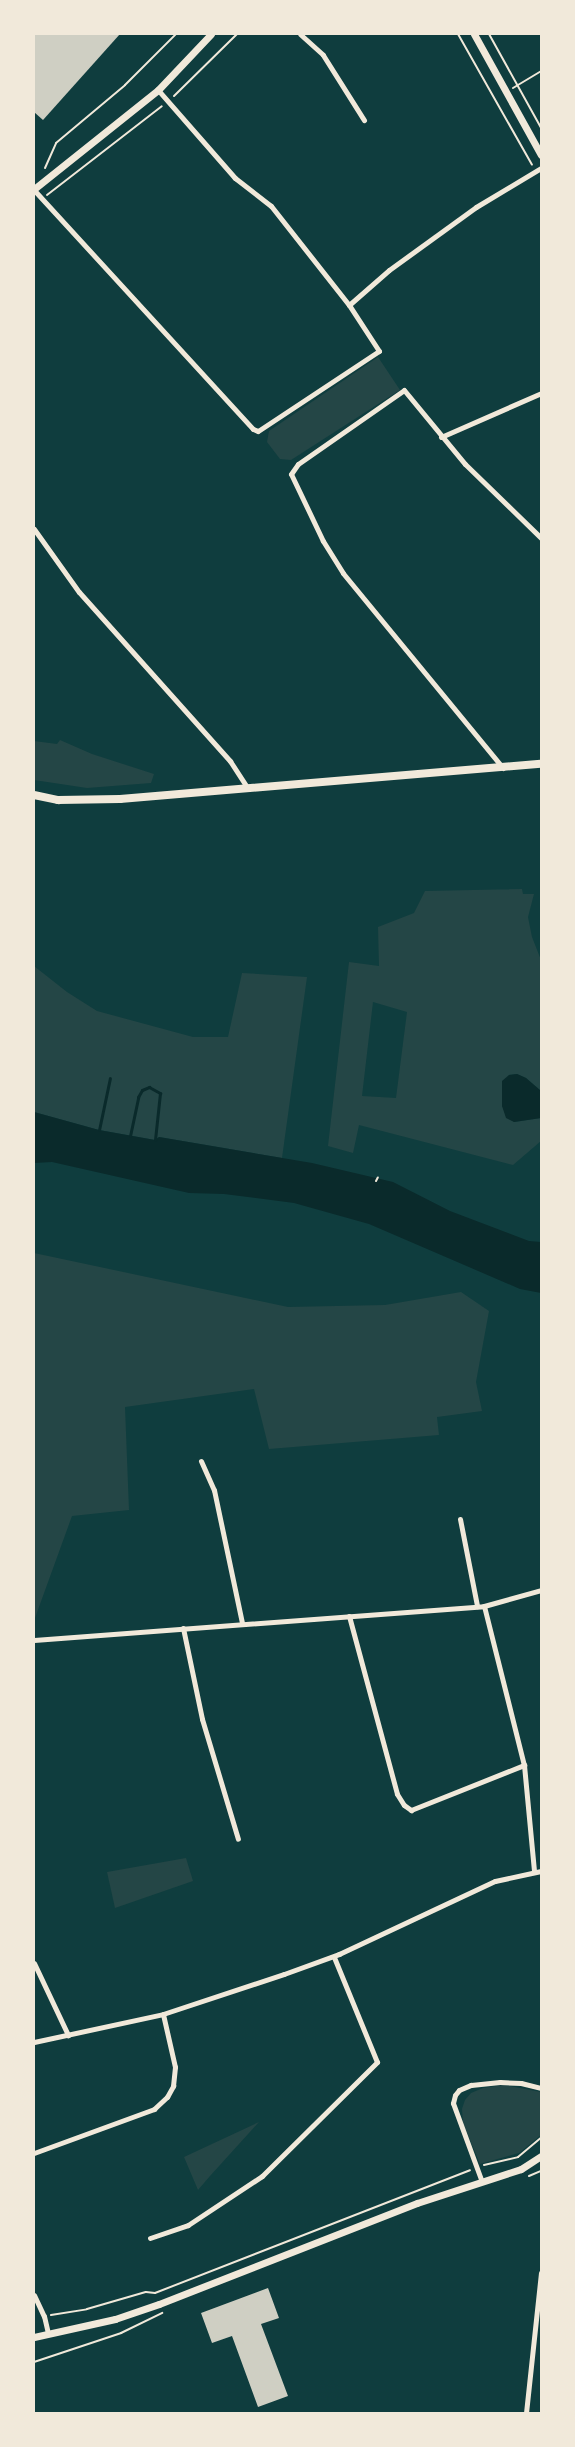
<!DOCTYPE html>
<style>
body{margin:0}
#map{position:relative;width:575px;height:2447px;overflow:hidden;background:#0f3d3e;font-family:"Source Serif 4",serif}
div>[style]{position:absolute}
.green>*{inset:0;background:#244646}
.water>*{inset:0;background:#0a2a2b}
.stream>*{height:3px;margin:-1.5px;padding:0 1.5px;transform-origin:1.5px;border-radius:1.5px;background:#0a2a2b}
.building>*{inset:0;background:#cfcfc3}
.path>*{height:2px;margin:-1px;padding:0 1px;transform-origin:1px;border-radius:1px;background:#f1e9da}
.minor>*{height:5px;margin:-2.5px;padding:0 2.5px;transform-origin:2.5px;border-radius:2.5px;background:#f1e9da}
.secondary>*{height:7px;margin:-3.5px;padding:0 3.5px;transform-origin:3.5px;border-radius:3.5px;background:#f1e9da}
.primary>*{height:8px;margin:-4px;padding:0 4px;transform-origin:4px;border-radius:4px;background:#f1e9da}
span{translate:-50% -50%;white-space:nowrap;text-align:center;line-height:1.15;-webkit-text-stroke:4px #f1e9da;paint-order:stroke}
.frame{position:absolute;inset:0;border:35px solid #f1e9da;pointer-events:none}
</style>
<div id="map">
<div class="green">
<i style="clip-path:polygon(378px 357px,400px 390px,291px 460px,280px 459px,267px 442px,269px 431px)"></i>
<i style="clip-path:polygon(60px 740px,92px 754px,154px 774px,151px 783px,87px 788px,34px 780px,34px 741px,57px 744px)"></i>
<i style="clip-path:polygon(evenodd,522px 889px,523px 894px,534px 894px,528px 917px,532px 937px,541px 960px,541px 1091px,526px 1078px,517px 1074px,509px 1075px,502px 1106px,514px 1122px,541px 1118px,541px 1141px,513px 1165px,359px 1125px,353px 1153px,328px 1146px,349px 962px,379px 966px,378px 927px,414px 913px,425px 891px,522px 889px,373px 1002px,407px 1012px,396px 1098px,362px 1096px,373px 1002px)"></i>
<i style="clip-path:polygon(34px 966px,67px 992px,97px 1011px,193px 1037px,228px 1037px,242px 973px,307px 977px,282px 1158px,159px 1137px,155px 1140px,99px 1130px,34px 1112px)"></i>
<i style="clip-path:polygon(34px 1253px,288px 1307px,385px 1305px,461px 1292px,489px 1311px,476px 1382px,482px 1411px,437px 1417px,439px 1435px,269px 1449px,254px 1389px,125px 1407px,129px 1510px,72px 1516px,35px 1618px,34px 1632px)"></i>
<i style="clip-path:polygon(186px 1858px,193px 1881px,115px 1908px,107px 1872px)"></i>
<i style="clip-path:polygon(504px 2085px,541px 2092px,541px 2135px,519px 2153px,480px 2164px,463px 2123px,462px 2109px,465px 2100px,471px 2093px,483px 2088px)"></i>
<i style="clip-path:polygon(259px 2122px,210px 2176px,198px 2190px,184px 2157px)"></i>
</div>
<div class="water">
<i style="clip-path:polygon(517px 1074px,526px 1078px,541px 1091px,541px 1118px,514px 1122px,506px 1118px,502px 1106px,502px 1081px,509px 1075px)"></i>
<i style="clip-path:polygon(34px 1112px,99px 1130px,155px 1140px,159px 1137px,312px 1163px,393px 1182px,450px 1211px,529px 1241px,541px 1242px,541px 1293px,520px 1289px,369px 1224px,294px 1203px,224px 1194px,189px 1193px,52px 1162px,34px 1163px)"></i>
</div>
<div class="stream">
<i style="left:99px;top:1130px;width:53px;rotate:-78.1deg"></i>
<i style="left:130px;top:1136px;width:40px;rotate:-78deg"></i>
<i style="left:138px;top:1097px;width:8px;rotate:-60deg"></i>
<i style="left:142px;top:1090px;width:8px;rotate:-23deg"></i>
<i style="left:149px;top:1087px;width:13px;rotate:29deg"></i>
<i style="left:160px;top:1093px;width:47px;rotate:96.1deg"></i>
</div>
<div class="building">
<i style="clip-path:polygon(34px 34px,120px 34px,43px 120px,34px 112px)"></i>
<i style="clip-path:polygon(268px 2288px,279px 2318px,261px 2324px,288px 2396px,258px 2407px,232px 2336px,212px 2343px,201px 2313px)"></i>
</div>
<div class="path">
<i style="left:458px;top:34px;width:150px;rotate:60.5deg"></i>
<i style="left:489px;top:34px;width:107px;rotate:61deg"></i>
<i style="left:513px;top:88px;width:33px;rotate:-31deg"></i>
<i style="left:174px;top:96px;width:88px;rotate:-44.5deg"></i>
<i style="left:45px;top:168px;width:27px;rotate:-66deg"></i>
<i style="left:56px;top:143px;width:90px;rotate:-40deg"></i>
<i style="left:125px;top:85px;width:72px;rotate:-45deg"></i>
<i style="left:47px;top:195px;width:145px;rotate:-37.7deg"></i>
<i style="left:376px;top:1181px;width:4px;rotate:-63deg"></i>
<i style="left:484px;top:2165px;width:35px;rotate:-13deg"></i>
<i style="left:518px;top:2157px;width:30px;rotate:-40deg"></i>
<i style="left:529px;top:2176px;width:13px;rotate:-23deg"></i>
<i style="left:51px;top:2315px;width:36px;rotate:-9deg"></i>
<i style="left:87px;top:2309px;width:61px;rotate:-16.1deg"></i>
<i style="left:146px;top:2292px;width:9px;rotate:6deg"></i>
<i style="left:155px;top:2293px;width:338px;rotate:-21.3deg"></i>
<i style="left:34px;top:2362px;width:92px;rotate:-18.4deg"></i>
<i style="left:121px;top:2333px;width:46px;rotate:-26deg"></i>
</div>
<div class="minor">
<i style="left:300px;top:34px;width:31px;rotate:42deg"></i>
<i style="left:323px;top:55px;width:77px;rotate:57.8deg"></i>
<i style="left:34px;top:190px;width:324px;rotate:47.5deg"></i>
<i style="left:253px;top:429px;width:5px;rotate:22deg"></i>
<i style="left:258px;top:431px;width:145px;rotate:-33.5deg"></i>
<i style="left:379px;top:351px;width:55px;rotate:-123.1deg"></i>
<i style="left:349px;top:305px;width:126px;rotate:-128.2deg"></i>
<i style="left:271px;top:206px;width:46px;rotate:-142.1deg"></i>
<i style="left:235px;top:178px;width:117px;rotate:-131.2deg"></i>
<i style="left:349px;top:305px;width:53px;rotate:-41.2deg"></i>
<i style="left:389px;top:270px;width:107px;rotate:-35.9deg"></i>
<i style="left:476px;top:207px;width:76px;rotate:-31deg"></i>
<i style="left:441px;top:437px;width:109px;rotate:-23.7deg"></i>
<i style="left:34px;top:529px;width:77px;rotate:54.5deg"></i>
<i style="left:79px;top:592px;width:227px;rotate:48.2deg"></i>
<i style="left:230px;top:761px;width:33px;rotate:57deg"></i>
<i style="left:503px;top:768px;width:252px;rotate:-129.4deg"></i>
<i style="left:343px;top:573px;width:38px;rotate:-122deg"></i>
<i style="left:323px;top:541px;width:74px;rotate:-115.5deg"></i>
<i style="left:291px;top:474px;width:12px;rotate:-55deg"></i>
<i style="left:298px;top:464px;width:129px;rotate:-34.9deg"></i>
<i style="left:404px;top:390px;width:96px;rotate:50.5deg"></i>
<i style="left:465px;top:464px;width:106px;rotate:44.2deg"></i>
<i style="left:201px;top:1461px;width:32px;rotate:66deg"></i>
<i style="left:214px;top:1490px;width:136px;rotate:78.1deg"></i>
<i style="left:460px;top:1519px;width:89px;rotate:78.9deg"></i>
<i style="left:484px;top:1606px;width:164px;rotate:75.9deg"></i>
<i style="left:524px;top:1765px;width:106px;rotate:84.6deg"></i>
<i style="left:349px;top:1616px;width:184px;rotate:74.9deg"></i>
<i style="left:397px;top:1794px;width:13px;rotate:58deg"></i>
<i style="left:404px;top:1805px;width:9px;rotate:36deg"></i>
<i style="left:411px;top:1810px;width:122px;rotate:-21.7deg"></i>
<i style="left:183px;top:1628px;width:93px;rotate:78.2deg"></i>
<i style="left:202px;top:1719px;width:125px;rotate:73.3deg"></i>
<i style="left:34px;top:1640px;width:451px;rotate:-4.3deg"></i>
<i style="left:484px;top:1606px;width:59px;rotate:-15.7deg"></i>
<i style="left:34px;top:1963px;width:80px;rotate:64.7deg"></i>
<i style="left:34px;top:2042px;width:132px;rotate:-12.2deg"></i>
<i style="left:163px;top:2014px;width:127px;rotate:-18.3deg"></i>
<i style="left:284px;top:1974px;width:59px;rotate:-20deg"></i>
<i style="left:339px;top:1954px;width:172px;rotate:-25.1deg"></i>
<i style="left:495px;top:1881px;width:47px;rotate:-12.3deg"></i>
<i style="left:34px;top:2153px;width:128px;rotate:-20.1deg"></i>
<i style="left:154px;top:2109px;width:18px;rotate:-43deg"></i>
<i style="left:167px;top:2097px;width:13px;rotate:-61deg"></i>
<i style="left:173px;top:2086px;width:19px;rotate:-84deg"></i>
<i style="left:175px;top:2067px;width:54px;rotate:-102.8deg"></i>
<i style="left:482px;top:2182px;width:84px;rotate:-110.2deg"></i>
<i style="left:453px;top:2103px;width:8px;rotate:-76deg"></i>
<i style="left:455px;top:2095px;width:6px;rotate:-51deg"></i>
<i style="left:459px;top:2090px;width:13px;rotate:-23deg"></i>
<i style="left:471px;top:2085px;width:29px;rotate:-6deg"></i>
<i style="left:500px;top:2082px;width:21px;rotate:3deg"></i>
<i style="left:521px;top:2083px;width:21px;rotate:14deg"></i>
<i style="left:150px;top:2238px;width:40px;rotate:-18.9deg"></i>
<i style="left:188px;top:2225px;width:89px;rotate:-33.5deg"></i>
<i style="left:262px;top:2176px;width:162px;rotate:-44.7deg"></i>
<i style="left:377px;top:2062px;width:113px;rotate:-112.3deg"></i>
<i style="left:34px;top:2295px;width:23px;rotate:65deg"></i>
<i style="left:44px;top:2316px;width:18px;rotate:77deg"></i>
<i style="left:526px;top:2413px;width:141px;rotate:-83.9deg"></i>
</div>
<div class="secondary">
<i style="left:474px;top:34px;width:138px;rotate:61deg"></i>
<i style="left:34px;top:189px;width:159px;rotate:-38.6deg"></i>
<i style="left:158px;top:90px;width:77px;rotate:-46.6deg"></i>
<i style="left:34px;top:2337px;width:83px;rotate:-12.5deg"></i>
<i style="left:115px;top:2319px;width:46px;rotate:-18.8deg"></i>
<i style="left:159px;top:2304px;width:277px;rotate:-21.4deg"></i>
<i style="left:417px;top:2203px;width:109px;rotate:-18.1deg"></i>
<i style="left:521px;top:2169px;width:24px;rotate:-33deg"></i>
</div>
<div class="primary">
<i style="left:34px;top:795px;width:25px;rotate:12deg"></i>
<i style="left:58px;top:800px;width:62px;rotate:-0.9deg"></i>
<i style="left:120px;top:799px;width:422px;rotate:-4.8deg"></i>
</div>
<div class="frame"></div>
</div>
